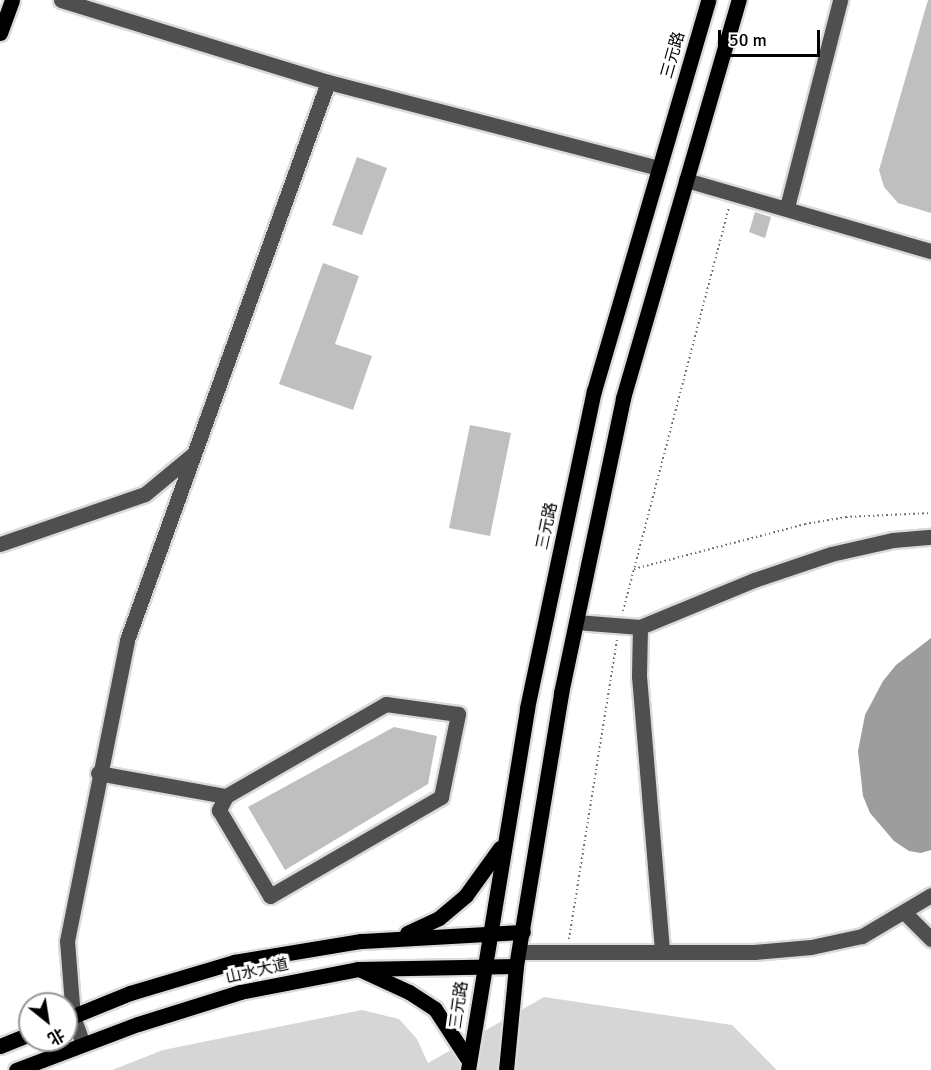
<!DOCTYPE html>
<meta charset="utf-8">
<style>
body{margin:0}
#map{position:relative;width:931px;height:1070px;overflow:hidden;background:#fff;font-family:Signika,"Noto Sans SC",sans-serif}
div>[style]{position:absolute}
.green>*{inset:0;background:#d6d6d6}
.water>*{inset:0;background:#9d9d9d}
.building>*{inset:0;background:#bfbfbf}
.path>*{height:2px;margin-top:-1px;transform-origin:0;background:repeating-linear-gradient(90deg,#717171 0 1.5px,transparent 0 4.5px)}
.roads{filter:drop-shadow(2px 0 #dbdbdb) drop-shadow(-2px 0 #dbdbdb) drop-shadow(0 2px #dbdbdb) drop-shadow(0 -2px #dbdbdb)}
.minor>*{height:15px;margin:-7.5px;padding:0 7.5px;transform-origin:7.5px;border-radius:7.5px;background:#4f4f4f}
.major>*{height:15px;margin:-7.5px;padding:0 7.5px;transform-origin:7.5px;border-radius:7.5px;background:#000}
span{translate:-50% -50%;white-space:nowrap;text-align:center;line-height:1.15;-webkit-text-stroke:6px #fff;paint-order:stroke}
.street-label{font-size:16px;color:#000}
.north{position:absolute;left:18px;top:992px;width:60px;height:60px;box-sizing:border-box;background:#fff;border:2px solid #999;border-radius:50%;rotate:150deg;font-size:16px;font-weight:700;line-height:24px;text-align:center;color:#000}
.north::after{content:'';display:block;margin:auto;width:21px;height:27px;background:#000;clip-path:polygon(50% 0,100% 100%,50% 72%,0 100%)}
.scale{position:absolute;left:718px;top:30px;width:102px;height:27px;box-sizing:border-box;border:3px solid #000;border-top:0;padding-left:8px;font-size:18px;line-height:21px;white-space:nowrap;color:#000;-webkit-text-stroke:4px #fff;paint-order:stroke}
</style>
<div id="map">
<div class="green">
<i style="clip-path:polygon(544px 997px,732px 1025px,777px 1070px,112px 1070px,163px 1050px,362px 1010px,399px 1019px,417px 1039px,428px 1063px)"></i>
</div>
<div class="water">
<i style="clip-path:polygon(931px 638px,931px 850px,921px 853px,909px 851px,894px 841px,870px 813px,863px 796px,858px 751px,865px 715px,883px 681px,896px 665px)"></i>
</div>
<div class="building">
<i style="clip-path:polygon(928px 0,931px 0,931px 213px,898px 203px,884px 187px,879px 170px)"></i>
<i style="clip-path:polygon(357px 157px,387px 168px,362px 235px,332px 225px)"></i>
<i style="clip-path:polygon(755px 212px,771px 217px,765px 238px,749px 232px)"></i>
<i style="clip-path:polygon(323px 263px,359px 276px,335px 344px,372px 356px,353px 410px,279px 384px)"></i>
<i style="clip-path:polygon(470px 425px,511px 433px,490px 536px,449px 528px)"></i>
<i style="clip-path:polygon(394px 727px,437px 736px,428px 784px,285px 870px,248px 807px)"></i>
</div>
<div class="path">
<i style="left:634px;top:569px;width:177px;rotate:-14.7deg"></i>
<i style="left:805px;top:524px;width:42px;rotate:-9.7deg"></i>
<i style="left:846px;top:517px;width:85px;rotate:-2.7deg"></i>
<i style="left:623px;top:611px;width:418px;rotate:-75.3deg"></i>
<i style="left:569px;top:939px;width:303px;rotate:-80.9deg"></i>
</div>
<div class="roads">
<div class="minor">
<i style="left:61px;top:0;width:279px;rotate:17.1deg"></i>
<i style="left:328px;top:82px;width:341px;rotate:14.6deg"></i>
<i style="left:686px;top:180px;width:255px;rotate:16.2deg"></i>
<i style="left:787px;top:207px;width:214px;rotate:-75.6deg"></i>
<i style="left:0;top:544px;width:153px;rotate:-19deg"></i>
<i style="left:145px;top:494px;width:60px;rotate:-39.6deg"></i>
<i style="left:576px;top:622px;width:64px;rotate:4.5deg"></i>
<i style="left:640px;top:627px;width:123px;rotate:-22.4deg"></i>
<i style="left:754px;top:580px;width:81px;rotate:-18.7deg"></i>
<i style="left:831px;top:554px;width:64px;rotate:-12.7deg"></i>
<i style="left:893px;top:540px;width:38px;rotate:-5deg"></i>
<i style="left:640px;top:627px;width:49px;rotate:91.2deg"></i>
<i style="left:639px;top:676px;width:276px;rotate:85.2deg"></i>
<i style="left:98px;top:773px;width:130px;rotate:10.2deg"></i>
<i style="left:226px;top:796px;width:16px;rotate:117deg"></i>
<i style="left:219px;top:810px;width:100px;rotate:59.3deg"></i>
<i style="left:270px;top:896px;width:198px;rotate:-30.1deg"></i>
<i style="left:441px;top:797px;width:85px;rotate:-78.4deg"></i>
<i style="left:458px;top:714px;width:73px;rotate:-172.1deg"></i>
<i style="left:386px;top:704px;width:185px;rotate:150.1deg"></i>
<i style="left:905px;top:913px;width:37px;rotate:45deg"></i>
<i style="left:519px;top:952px;width:235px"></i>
<i style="left:754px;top:952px;width:57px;rotate:-5deg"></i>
<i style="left:811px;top:947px;width:52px;rotate:-12.2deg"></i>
<i style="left:862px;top:936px;width:80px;rotate:-30.7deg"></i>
<i style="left:83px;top:1044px;width:29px;rotate:-110deg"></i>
<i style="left:73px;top:1017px;width:76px;rotate:-94.5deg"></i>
<i style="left:67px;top:941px;width:307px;rotate:-78.7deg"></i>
<i style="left:127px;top:640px;width:593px;rotate:-70.19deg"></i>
</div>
<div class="major">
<i style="left:0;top:33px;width:35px;rotate:-70deg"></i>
<i style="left:407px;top:933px;width:35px;rotate:-25deg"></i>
<i style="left:439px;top:918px;width:35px;rotate:-40deg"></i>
<i style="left:466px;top:895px;width:58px;rotate:-54.1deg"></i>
<i style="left:361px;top:970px;width:53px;rotate:24.6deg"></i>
<i style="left:409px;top:992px;width:31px;rotate:33deg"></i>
<i style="left:435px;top:1009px;width:62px;rotate:56.8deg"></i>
<i style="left:66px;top:1019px;width:69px;rotate:-22.1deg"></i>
<i style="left:130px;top:993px;width:109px;rotate:-16.6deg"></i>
<i style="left:234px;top:962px;width:129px;rotate:-9.4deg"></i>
<i style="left:361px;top:941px;width:162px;rotate:-3.2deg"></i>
<i style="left:0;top:1046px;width:32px;rotate:-22deg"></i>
<i style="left:16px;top:1070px;width:130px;rotate:-20.7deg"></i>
<i style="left:138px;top:1024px;width:107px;rotate:-17.4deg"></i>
<i style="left:240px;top:992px;width:120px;rotate:-11deg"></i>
<i style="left:358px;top:969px;width:158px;rotate:-1.1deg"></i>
<i style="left:468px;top:1070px;width:367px;rotate:-80.7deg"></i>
<i style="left:527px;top:708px;width:324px;rotate:-78.1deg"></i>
<i style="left:594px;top:391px;width:407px;rotate:-73.7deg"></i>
<i style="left:506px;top:1070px;width:104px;rotate:-84.5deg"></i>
<i style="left:516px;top:966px;width:277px;rotate:-80.6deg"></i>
<i style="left:561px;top:693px;width:301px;rotate:-78.1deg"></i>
<i style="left:623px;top:398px;width:415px;rotate:-73.8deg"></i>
</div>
</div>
<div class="street-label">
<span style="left:673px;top:55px;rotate:-74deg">三元路</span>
<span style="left:547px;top:526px;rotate:-78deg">三元路</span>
<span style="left:257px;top:971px;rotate:-13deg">山水大道</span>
<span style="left:459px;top:1005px;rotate:-82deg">三元路</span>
</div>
<div class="north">北</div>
<div class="scale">50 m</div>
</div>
